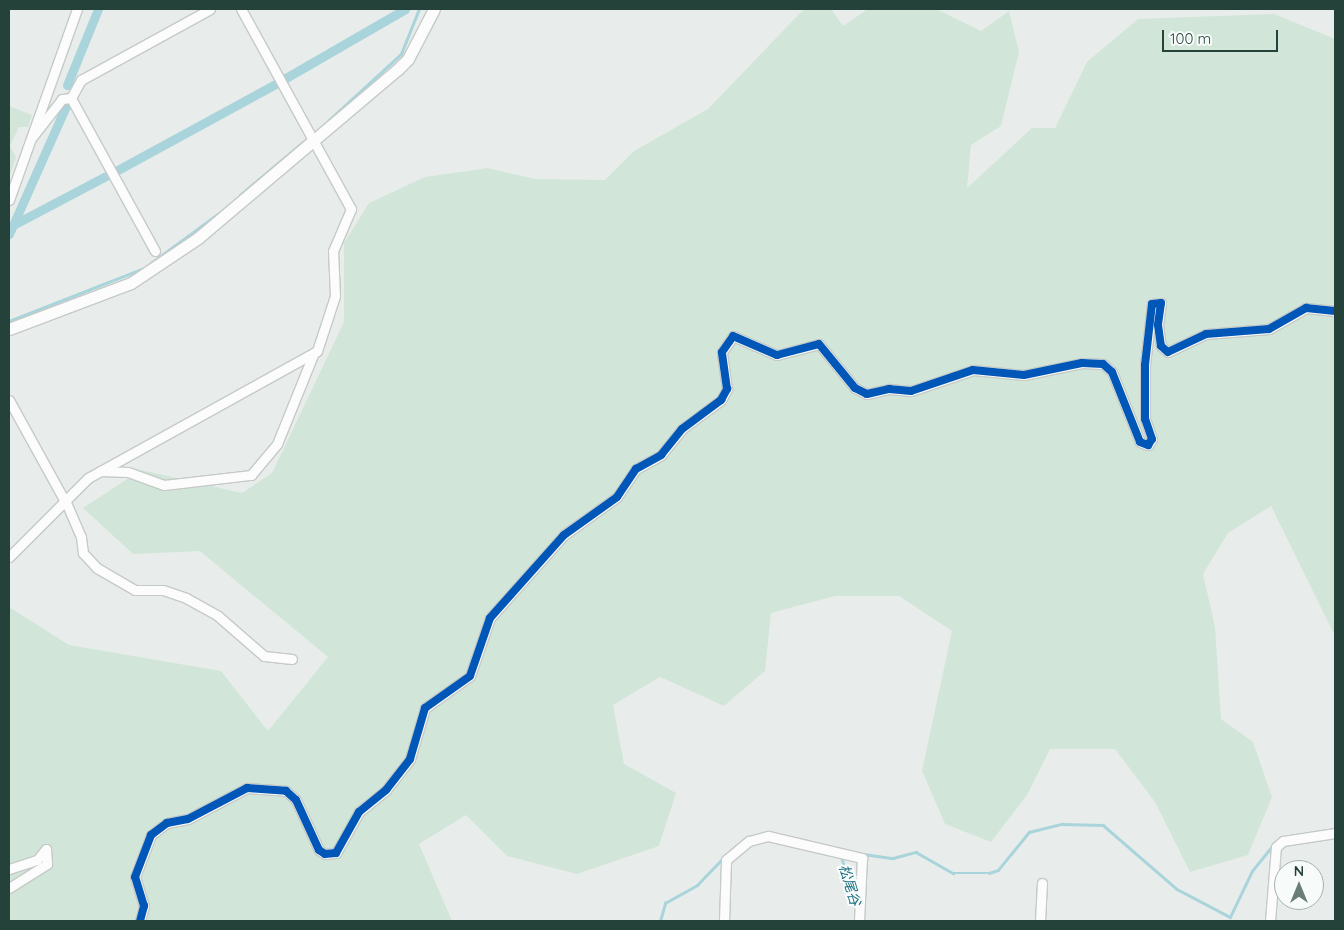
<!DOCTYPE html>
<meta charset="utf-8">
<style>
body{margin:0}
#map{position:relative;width:1344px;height:930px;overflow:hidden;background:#e8edeb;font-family:Quicksand,"Noto Sans JP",sans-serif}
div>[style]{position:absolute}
.green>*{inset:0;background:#d1e6d8}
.stream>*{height:2.5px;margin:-1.25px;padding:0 1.25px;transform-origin:1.25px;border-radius:1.25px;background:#a9d4db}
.canal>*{height:9px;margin:-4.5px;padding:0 4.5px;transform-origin:4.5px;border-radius:4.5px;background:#a9d4db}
.roads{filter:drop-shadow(1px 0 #c5cac8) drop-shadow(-1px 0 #c5cac8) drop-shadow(0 1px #c5cac8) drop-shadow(0 -1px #c5cac8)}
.minor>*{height:9px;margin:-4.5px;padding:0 4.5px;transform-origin:4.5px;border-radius:4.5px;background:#fcfcfc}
.tertiary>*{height:11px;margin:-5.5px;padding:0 5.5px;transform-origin:5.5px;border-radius:5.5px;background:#fcfcfc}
.cycleway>*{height:8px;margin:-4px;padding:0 4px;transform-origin:4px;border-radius:4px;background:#0057b8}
span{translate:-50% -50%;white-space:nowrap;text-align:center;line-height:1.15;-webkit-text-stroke:4px #f7fbf9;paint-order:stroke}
.water-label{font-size:14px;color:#1c6f80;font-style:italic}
.frame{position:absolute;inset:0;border:10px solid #24423a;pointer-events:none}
.north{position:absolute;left:1274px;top:860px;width:50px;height:50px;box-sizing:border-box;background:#f7fbf9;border:1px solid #a3b1ad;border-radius:50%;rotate:0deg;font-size:14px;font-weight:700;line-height:20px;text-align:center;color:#24423a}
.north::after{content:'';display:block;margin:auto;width:18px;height:22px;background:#697e78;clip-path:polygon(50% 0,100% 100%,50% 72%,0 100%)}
.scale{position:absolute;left:1162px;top:30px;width:116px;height:22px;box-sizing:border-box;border:2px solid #24423a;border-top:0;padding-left:6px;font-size:15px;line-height:18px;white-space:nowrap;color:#24423a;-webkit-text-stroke:4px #f7fbf9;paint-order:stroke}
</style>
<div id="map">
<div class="green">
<i style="clip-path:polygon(804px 9px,831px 9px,843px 26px,868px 9px,936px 9px,981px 31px,1009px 11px,1019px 52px,1001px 126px,971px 145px,967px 188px,1032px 128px,1055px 128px,1087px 62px,1138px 19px,1274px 14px,1335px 39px,1335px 636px,1271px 506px,1228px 533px,1203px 574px,1215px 627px,1221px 719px,1253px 742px,1272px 797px,1248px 855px,1190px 872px,1155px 802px,1115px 749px,1050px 749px,1027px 795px,991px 842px,945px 824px,922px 771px,952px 631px,899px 596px,835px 596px,771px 613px,765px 671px,724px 706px,660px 677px,613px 705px,624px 764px,676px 793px,659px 846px,577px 874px,507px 856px,466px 815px,419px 844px,452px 921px,9px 921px,9px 607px,69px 645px,221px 671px,268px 731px,328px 657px,200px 551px,133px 554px,83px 508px,141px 470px,242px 493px,272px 473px,344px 322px,344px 243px,369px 203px,425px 177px,488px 168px,535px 179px,605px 180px,634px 151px,708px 109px)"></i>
<i style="clip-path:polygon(9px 106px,32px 115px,28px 127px,19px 127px,10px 146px,16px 157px,9px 178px)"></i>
</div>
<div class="stream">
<i style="left:328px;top:121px;width:99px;rotate:-42.5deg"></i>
<i style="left:401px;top:54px;width:48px;rotate:-68.2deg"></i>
<i style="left:240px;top:195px;width:82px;rotate:-40.1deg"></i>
<i style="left:151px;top:263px;width:84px;rotate:-36.3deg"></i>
<i style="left:9px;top:321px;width:145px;rotate:-21.4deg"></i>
<i style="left:771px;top:833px;width:39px;rotate:12deg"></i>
<i style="left:729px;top:852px;width:16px;rotate:-38deg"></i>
<i style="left:863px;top:854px;width:30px;rotate:8deg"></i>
<i style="left:893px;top:858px;width:24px;rotate:-15deg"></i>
<i style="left:916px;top:852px;width:43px;rotate:29.6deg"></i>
<i style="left:953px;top:873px;width:36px"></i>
<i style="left:989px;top:873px;width:9px;rotate:-18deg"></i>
<i style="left:998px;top:870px;width:49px;rotate:-50.8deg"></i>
<i style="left:1029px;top:832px;width:34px;rotate:-14deg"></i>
<i style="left:1062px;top:824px;width:41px;rotate:1.4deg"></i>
<i style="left:1103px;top:825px;width:98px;rotate:40.9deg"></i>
<i style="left:1177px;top:889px;width:60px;rotate:27.8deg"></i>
<i style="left:1230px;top:917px;width:51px;rotate:-64.4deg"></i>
<i style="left:1252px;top:871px;width:35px;rotate:-51deg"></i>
<i style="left:841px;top:855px;width:52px;rotate:73.3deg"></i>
<i style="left:660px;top:921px;width:19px;rotate:-74deg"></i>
<i style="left:665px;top:903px;width:37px;rotate:-29deg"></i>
<i style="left:697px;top:885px;width:37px;rotate:-46deg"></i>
</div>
<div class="canal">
<i style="left:284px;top:79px;width:140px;rotate:-30deg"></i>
<i style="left:67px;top:85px;width:82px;rotate:-67.8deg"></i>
<i style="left:114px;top:172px;width:186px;rotate:-28.6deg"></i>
<i style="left:13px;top:225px;width:105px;rotate:-27.8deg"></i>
<i style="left:9px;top:234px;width:140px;rotate:-66deg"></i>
</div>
<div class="roads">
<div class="minor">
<i style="left:33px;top:136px;width:47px;rotate:-51.9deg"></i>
<i style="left:62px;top:99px;width:9px;rotate:-6deg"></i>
<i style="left:9px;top:200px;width:203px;rotate:-70.4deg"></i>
<i style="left:155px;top:251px;width:175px;rotate:-118.8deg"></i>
<i style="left:71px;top:98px;width:21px;rotate:-61deg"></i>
<i style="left:81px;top:80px;width:147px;rotate:-28.8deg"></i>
<i style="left:9px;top:400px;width:112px;rotate:61.1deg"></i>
<i style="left:100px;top:471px;width:28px;rotate:2deg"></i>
<i style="left:128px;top:472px;width:38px;rotate:20deg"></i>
<i style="left:164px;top:485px;width:88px;rotate:-6.6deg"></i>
<i style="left:251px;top:475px;width:40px;rotate:-50deg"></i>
<i style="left:277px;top:444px;width:96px;rotate:-68deg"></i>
<i style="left:65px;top:500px;width:40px;rotate:66.6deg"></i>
<i style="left:81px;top:537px;width:16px;rotate:83deg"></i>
<i style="left:83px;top:553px;width:21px;rotate:47deg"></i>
<i style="left:97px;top:568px;width:44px;rotate:30.1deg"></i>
<i style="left:135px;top:590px;width:28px"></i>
<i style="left:163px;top:590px;width:24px;rotate:19deg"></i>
<i style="left:186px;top:598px;width:37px;rotate:29deg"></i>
<i style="left:218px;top:616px;width:61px;rotate:41deg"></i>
<i style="left:264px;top:656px;width:28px;rotate:6deg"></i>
<i style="left:9px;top:557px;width:112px;rotate:-45deg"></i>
<i style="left:88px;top:478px;width:262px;rotate:-29deg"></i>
<i style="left:317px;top:351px;width:58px;rotate:-71.9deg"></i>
<i style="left:335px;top:296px;width:45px;rotate:-92.5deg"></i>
<i style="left:333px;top:251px;width:46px;rotate:-66.8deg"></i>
<i style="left:351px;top:209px;width:228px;rotate:-118.8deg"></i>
<i style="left:9px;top:869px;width:29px;rotate:-18deg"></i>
<i style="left:37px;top:860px;width:14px;rotate:-51deg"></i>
<i style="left:46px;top:849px;width:15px;rotate:86deg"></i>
<i style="left:47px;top:864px;width:45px;rotate:147.7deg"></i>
<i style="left:140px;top:921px;width:16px;rotate:-75deg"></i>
<i style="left:144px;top:906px;width:30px;rotate:-107deg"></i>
<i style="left:135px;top:877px;width:45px;rotate:-69.1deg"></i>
<i style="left:151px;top:835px;width:20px;rotate:-37deg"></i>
<i style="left:167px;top:823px;width:21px;rotate:-11deg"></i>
<i style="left:188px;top:819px;width:67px;rotate:-27.7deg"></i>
<i style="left:247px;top:788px;width:39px;rotate:4deg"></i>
<i style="left:286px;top:791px;width:13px;rotate:42deg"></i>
<i style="left:296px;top:800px;width:55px;rotate:65.3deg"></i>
<i style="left:319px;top:850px;width:7px;rotate:34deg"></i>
<i style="left:325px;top:854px;width:11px;rotate:-5deg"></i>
<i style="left:336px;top:853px;width:47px;rotate:-60.7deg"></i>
<i style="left:359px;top:812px;width:35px;rotate:-39deg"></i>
<i style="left:386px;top:790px;width:39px;rotate:-52deg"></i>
<i style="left:410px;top:759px;width:53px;rotate:-73.6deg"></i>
<i style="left:425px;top:708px;width:55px;rotate:-35.4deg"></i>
<i style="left:470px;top:676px;width:61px;rotate:-71deg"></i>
<i style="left:490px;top:618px;width:111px;rotate:-48.3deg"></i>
<i style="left:564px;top:535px;width:65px;rotate:-35.6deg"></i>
<i style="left:617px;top:497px;width:34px;rotate:-56deg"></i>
<i style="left:636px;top:469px;width:29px;rotate:-29deg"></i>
<i style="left:661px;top:455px;width:33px;rotate:-51deg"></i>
<i style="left:682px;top:429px;width:49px;rotate:-36.6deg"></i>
<i style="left:721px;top:400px;width:13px;rotate:-61deg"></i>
<i style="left:727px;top:389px;width:37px;rotate:-98deg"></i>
<i style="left:722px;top:352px;width:19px;rotate:-55deg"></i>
<i style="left:733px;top:336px;width:48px;rotate:23.4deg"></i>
<i style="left:777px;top:355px;width:43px;rotate:-14.7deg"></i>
<i style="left:819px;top:344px;width:57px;rotate:50.7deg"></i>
<i style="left:855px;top:388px;width:13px;rotate:27deg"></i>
<i style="left:867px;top:394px;width:23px;rotate:-13deg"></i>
<i style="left:889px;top:389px;width:22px;rotate:5deg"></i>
<i style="left:911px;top:391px;width:65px;rotate:-18.7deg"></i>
<i style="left:973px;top:370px;width:51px;rotate:5.6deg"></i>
<i style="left:1024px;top:375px;width:59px;rotate:-11.7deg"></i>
<i style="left:1082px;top:363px;width:21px;rotate:3deg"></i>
<i style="left:1103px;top:364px;width:12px;rotate:42deg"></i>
<i style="left:1112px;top:372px;width:75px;rotate:68.2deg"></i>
<i style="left:1140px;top:442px;width:9px;rotate:21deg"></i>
<i style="left:1148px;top:445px;width:7px;rotate:-56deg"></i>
<i style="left:1152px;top:439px;width:21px;rotate:-109deg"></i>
<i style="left:1145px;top:419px;width:54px;rotate:-90deg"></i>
<i style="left:1145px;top:365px;width:61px;rotate:-83.5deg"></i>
<i style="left:1152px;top:304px;width:9px;rotate:-6deg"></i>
<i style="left:1161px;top:303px;width:22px;rotate:98deg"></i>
<i style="left:1158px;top:325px;width:21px;rotate:82deg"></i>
<i style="left:1161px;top:346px;width:9px;rotate:41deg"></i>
<i style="left:1168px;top:352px;width:42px;rotate:-25.3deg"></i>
<i style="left:1206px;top:334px;width:63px;rotate:-4.5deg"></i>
<i style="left:1269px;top:329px;width:43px;rotate:-29.6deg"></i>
<i style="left:1306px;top:308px;width:29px;rotate:6deg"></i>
<i style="left:724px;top:921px;width:61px;rotate:-88.1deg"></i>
<i style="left:726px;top:860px;width:30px;rotate:-40deg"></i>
<i style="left:749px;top:841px;width:20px;rotate:-15deg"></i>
<i style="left:768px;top:836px;width:97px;rotate:13.2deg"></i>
<i style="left:862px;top:858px;width:63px;rotate:92.7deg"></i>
<i style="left:1040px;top:921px;width:38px;rotate:-87deg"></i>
<i style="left:1270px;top:921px;width:74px;rotate:-85.4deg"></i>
<i style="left:1276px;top:847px;width:9px;rotate:-41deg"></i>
<i style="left:1283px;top:841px;width:53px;rotate:-8.7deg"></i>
</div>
<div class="tertiary">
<i style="left:9px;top:329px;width:130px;rotate:-20.7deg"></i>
<i style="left:131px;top:283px;width:81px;rotate:-33.9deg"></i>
<i style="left:198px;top:238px;width:262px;rotate:-40.2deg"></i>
<i style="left:398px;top:69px;width:14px;rotate:-45deg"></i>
<i style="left:408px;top:59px;width:56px;rotate:-62.5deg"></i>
</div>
</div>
<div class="cycleway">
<i style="left:140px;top:921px;width:16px;rotate:-75deg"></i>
<i style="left:144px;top:906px;width:30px;rotate:-107deg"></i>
<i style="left:135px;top:877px;width:45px;rotate:-69.1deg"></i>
<i style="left:151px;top:835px;width:20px;rotate:-37deg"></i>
<i style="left:167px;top:823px;width:21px;rotate:-11deg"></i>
<i style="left:188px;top:819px;width:67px;rotate:-27.7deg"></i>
<i style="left:247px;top:788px;width:39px;rotate:4deg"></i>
<i style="left:286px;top:791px;width:13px;rotate:42deg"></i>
<i style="left:296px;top:800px;width:55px;rotate:65.3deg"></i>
<i style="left:319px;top:850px;width:7px;rotate:34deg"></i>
<i style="left:325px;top:854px;width:11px;rotate:-5deg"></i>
<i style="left:336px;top:853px;width:47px;rotate:-60.7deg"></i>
<i style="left:359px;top:812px;width:35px;rotate:-39deg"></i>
<i style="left:386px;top:790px;width:39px;rotate:-52deg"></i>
<i style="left:410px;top:759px;width:53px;rotate:-73.6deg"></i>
<i style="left:425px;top:708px;width:55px;rotate:-35.4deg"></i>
<i style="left:470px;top:676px;width:61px;rotate:-71deg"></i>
<i style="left:490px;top:618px;width:111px;rotate:-48.3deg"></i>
<i style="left:564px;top:535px;width:65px;rotate:-35.6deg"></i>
<i style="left:617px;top:497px;width:34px;rotate:-56deg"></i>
<i style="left:636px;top:469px;width:29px;rotate:-29deg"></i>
<i style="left:661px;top:455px;width:33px;rotate:-51deg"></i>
<i style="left:682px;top:429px;width:49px;rotate:-36.6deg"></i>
<i style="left:721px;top:400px;width:13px;rotate:-61deg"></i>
<i style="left:727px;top:389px;width:37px;rotate:-98deg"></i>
<i style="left:722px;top:352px;width:19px;rotate:-55deg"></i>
<i style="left:733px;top:336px;width:48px;rotate:23.4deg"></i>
<i style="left:777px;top:355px;width:43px;rotate:-14.7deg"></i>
<i style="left:819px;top:344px;width:57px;rotate:50.7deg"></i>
<i style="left:855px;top:388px;width:13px;rotate:27deg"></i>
<i style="left:867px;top:394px;width:23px;rotate:-13deg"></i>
<i style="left:889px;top:389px;width:22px;rotate:5deg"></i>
<i style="left:911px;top:391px;width:65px;rotate:-18.7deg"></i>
<i style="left:973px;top:370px;width:51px;rotate:5.6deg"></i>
<i style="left:1024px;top:375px;width:59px;rotate:-11.7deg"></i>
<i style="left:1082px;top:363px;width:21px;rotate:3deg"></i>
<i style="left:1103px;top:364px;width:12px;rotate:42deg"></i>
<i style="left:1112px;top:372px;width:75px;rotate:68.2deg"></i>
<i style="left:1140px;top:442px;width:9px;rotate:21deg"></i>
<i style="left:1148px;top:445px;width:7px;rotate:-56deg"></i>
<i style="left:1152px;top:439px;width:21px;rotate:-109deg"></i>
<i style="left:1145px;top:419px;width:54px;rotate:-90deg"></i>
<i style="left:1145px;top:365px;width:61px;rotate:-83.5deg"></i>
<i style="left:1152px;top:304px;width:9px;rotate:-6deg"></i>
<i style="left:1161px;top:303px;width:22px;rotate:98deg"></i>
<i style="left:1158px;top:325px;width:21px;rotate:82deg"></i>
<i style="left:1161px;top:346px;width:9px;rotate:41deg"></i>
<i style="left:1168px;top:352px;width:42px;rotate:-25.3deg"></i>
<i style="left:1206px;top:334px;width:63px;rotate:-4.5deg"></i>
<i style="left:1269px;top:329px;width:43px;rotate:-29.6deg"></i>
<i style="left:1306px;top:308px;width:29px;rotate:6deg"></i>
</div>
<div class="water-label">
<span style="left:850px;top:885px;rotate:73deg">松尾谷</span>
</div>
<div class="frame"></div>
<div class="north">N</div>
<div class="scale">100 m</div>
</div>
